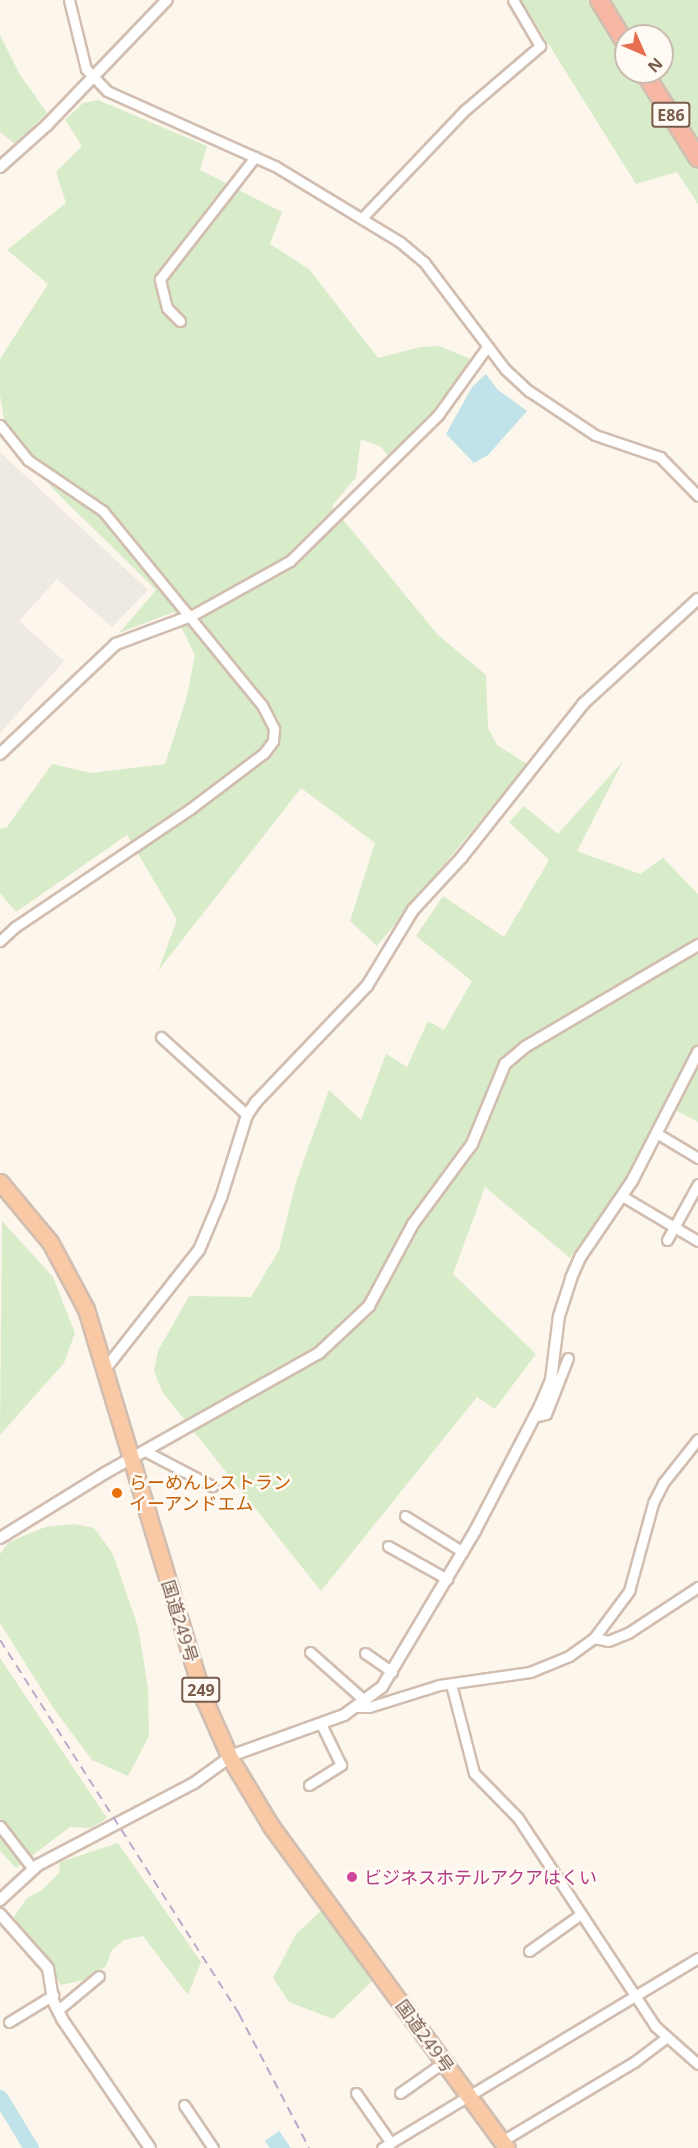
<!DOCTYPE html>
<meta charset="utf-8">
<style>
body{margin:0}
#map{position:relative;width:698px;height:2148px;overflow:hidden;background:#fdf6ec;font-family:"Noto Sans","Noto Sans JP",sans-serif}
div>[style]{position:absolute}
.industrial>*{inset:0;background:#efe9e4}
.green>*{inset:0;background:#d8ecc9}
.water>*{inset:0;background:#bfe3e8}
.river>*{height:15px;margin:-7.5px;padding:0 7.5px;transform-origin:7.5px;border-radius:7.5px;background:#bfe3e8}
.roads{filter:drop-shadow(2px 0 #d1beb0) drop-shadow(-2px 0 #d1beb0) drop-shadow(0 2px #d1beb0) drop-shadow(0 -2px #d1beb0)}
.minor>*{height:9px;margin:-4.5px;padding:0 4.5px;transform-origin:4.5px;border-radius:4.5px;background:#fff}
.tertiary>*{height:10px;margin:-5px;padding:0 5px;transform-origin:5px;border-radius:5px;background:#fff}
.trunk>*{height:15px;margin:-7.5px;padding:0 7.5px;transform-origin:7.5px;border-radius:7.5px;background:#f9c8a4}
.motorway>*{height:16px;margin:-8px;padding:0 8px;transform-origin:8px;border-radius:8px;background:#f7b7a3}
.rail>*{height:2px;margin-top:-1px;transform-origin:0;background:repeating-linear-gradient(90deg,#b9a8c9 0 9px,transparent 0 15px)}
.dots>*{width:16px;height:16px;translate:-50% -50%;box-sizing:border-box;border:3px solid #fffaf3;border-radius:50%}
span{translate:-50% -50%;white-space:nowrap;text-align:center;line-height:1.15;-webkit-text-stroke:5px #fffaf3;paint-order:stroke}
.shield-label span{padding:2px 4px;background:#fffaf3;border:2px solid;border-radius:4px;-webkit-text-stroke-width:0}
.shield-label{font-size:16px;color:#7a5c4d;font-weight:700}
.food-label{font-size:18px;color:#c56008}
.left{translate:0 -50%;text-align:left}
.street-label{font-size:18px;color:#7a5c4d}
.hotel-label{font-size:18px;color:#b23c85}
.north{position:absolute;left:614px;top:24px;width:60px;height:60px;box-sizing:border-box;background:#fffaf3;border:2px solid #cabbb1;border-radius:50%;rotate:135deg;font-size:16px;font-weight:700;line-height:24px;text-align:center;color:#7a5c4d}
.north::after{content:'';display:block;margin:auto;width:21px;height:27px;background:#e76f51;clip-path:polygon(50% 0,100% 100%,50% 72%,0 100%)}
</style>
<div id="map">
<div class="industrial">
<i style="clip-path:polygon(0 452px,148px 590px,112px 627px,57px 579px,19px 621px,64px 661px,0 733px)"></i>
</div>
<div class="green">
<i style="clip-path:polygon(evenodd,521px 0,698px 0,698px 204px,677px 172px,636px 184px,521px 0,626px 36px,662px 36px,662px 72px,626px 72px,626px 36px)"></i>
<i style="clip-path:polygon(0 35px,19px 73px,47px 113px,15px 144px,0 132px)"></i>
<i style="clip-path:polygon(98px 100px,207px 146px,200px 170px,282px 212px,270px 244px,309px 269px,378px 358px,420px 347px,439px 346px,471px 359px,435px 413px,389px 457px,381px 447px,361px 439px,356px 477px,332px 506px,438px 635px,486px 675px,488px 728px,497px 745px,527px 764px,377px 946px,350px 921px,375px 843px,301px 788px,158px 971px,177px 920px,127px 835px,16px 912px,0 893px,0 829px,7px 827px,52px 764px,91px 773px,165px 764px,186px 700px,195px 655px,174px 612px,119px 633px,156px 590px,54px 490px,6px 432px,0 395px,0 359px,48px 284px,7px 250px,66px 203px,56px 172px,82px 146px,65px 120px,83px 103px)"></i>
<i style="clip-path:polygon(623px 761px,577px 851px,640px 874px,663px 858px,698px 894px,698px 1122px,666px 1105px,637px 1164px,570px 1258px,485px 1187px,453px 1274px,536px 1354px,495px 1409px,477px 1397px,321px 1591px,163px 1393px,154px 1371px,158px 1351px,189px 1296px,251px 1297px,279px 1250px,296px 1182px,329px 1090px,361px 1120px,386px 1054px,407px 1067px,428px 1021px,444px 1030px,472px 981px,416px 936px,443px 896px,504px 937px,549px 860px,509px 822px,524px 806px,558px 834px)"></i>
<i style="clip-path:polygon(2px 1221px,53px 1277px,75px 1333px,64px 1363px,0 1435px)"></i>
<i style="clip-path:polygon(75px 1524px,94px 1528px,113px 1554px,138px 1627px,148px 1688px,149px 1736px,128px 1776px,92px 1760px,54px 1709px,0 1623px,0 1554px,9px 1542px,45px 1527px)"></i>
<i style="clip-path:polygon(0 1658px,107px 1818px,91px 1828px,70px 1827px,16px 1868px,0 1851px)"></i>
<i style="clip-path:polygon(118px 1843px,201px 1962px,188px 1995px,143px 1936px,124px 1940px,112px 1950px,106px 1966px,89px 1979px,61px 1985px,14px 1917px,27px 1898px,42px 1890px,59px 1873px,60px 1862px)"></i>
<i style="clip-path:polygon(322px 1910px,376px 1977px,333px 2019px,289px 2002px,273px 1978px,296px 1934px)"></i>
</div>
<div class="water">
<i style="clip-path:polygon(486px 374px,498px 390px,527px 411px,488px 455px,474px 463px,446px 434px,472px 387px)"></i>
<i style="clip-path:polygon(279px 2131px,291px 2148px,270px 2148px,265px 2141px)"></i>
</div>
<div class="river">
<i style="left:0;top:2097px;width:60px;rotate:58.7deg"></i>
</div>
<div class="roads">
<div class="minor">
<i style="left:69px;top:0;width:71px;rotate:76.2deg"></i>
<i style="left:86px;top:69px;width:30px;rotate:46deg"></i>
<i style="left:107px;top:91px;width:184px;rotate:24.1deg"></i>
<i style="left:275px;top:166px;width:146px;rotate:31.3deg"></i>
<i style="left:400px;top:242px;width:31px;rotate:40deg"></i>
<i style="left:424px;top:262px;width:134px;rotate:52.9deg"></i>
<i style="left:505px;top:369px;width:33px;rotate:43deg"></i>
<i style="left:529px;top:391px;width:79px;rotate:33.7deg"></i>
<i style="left:595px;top:435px;width:69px;rotate:18.7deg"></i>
<i style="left:660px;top:457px;width:54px;rotate:45.7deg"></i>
<i style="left:362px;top:218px;width:149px;rotate:-46.4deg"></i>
<i style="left:465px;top:110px;width:99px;rotate:-40.5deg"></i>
<i style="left:540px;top:46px;width:53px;rotate:-120.4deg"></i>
<i style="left:180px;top:321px;width:18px;rotate:-135deg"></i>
<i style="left:167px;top:308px;width:30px;rotate:-104deg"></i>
<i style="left:160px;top:279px;width:155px;rotate:-52.1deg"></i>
<i style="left:0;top:425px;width:45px;rotate:51.3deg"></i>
<i style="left:28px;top:460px;width:91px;rotate:34.2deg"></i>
<i style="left:103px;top:511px;width:251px;rotate:50.7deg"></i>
<i style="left:262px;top:705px;width:27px;rotate:63deg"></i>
<i style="left:274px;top:729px;width:12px;rotate:95deg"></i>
<i style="left:273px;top:741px;width:15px;rotate:127deg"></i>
<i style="left:264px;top:753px;width:93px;rotate:142.9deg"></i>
<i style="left:190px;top:809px;width:211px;rotate:146deg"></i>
<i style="left:15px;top:927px;width:21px;rotate:137deg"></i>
<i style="left:191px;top:616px;width:113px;rotate:-29.1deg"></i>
<i style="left:290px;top:561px;width:208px;rotate:-44.6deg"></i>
<i style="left:438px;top:415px;width:84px;rotate:-54.2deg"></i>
<i style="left:161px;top:1037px;width:116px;rotate:42.2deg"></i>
<i style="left:658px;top:1134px;width:47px;rotate:31deg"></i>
<i style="left:622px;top:1196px;width:88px;rotate:30.6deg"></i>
<i style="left:667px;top:1240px;width:64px;rotate:-61deg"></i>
<i style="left:534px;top:1417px;width:12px;rotate:-14deg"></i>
<i style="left:546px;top:1414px;width:60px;rotate:-68.6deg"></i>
<i style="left:145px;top:1451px;width:76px;rotate:27.6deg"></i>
<i style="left:405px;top:1516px;width:68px;rotate:31.8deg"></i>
<i style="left:388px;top:1546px;width:68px;rotate:29.2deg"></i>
<i style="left:594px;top:1638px;width:14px;rotate:12deg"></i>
<i style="left:608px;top:1641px;width:22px;rotate:-22deg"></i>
<i style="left:628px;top:1633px;width:84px;rotate:-33.3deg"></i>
<i style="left:310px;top:1652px;width:74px;rotate:41.7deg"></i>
<i style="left:365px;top:1653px;width:33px;rotate:35deg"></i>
<i style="left:451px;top:1684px;width:92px;rotate:75.5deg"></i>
<i style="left:474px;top:1773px;width:63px;rotate:45.6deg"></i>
<i style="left:518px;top:1818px;width:249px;rotate:56.6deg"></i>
<i style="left:655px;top:2026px;width:57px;rotate:41.5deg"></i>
<i style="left:358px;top:1707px;width:11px"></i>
<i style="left:369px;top:1707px;width:73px;rotate:-17.4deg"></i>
<i style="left:439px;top:1685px;width:92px;rotate:-8.1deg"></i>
<i style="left:530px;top:1672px;width:42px;rotate:-22.3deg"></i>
<i style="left:569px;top:1656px;width:31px;rotate:-36deg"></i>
<i style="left:594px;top:1638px;width:59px;rotate:-53.3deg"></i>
<i style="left:629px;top:1591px;width:91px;rotate:-74.7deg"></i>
<i style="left:653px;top:1503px;width:22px;rotate:-63deg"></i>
<i style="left:663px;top:1483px;width:56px;rotate:-51.5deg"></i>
<i style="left:309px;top:1785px;width:38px;rotate:-32deg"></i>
<i style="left:341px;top:1765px;width:46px;rotate:-116deg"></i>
<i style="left:0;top:1826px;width:54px;rotate:52.5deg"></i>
<i style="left:529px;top:1951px;width:64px;rotate:-35.4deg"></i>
<i style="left:58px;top:2010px;width:53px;rotate:-39.7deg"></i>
<i style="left:9px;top:2022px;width:52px;rotate:-31.5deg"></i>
<i style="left:356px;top:2093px;width:61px;rotate:55deg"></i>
<i style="left:400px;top:2093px;width:54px;rotate:-35.2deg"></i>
<i style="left:184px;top:2105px;width:52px;rotate:56deg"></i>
<i style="left:502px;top:2141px;width:154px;rotate:-30.9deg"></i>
<i style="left:634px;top:2062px;width:41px;rotate:-37.1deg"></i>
<i style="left:382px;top:2148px;width:369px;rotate:-31deg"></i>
</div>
<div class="tertiary">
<i style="left:0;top:167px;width:63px;rotate:-41.8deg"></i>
<i style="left:47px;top:125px;width:173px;rotate:-46.2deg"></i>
<i style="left:0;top:754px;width:160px;rotate:-43.5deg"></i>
<i style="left:116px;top:644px;width:80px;rotate:-20.5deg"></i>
<i style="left:106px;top:1368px;width:150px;rotate:-51.8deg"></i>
<i style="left:199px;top:1250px;width:56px;rotate:-67.1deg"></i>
<i style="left:221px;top:1198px;width:87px;rotate:-72.6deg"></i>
<i style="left:247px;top:1115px;width:16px;rotate:-55deg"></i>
<i style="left:256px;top:1102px;width:161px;rotate:-46.3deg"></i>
<i style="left:367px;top:986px;width:89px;rotate:-58.8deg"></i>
<i style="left:413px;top:910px;width:72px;rotate:-47.2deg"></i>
<i style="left:462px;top:857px;width:196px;rotate:-51.6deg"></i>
<i style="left:584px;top:703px;width:154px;rotate:-42.4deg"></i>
<i style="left:0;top:1538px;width:126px;rotate:-31.7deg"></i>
<i style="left:107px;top:1472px;width:243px;rotate:-29.3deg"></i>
<i style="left:319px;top:1353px;width:69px;rotate:-43.2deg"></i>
<i style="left:369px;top:1306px;width:93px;rotate:-61.8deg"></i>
<i style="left:413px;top:1224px;width:99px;rotate:-53.6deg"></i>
<i style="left:472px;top:1144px;width:87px;rotate:-67.6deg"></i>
<i style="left:505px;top:1064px;width:26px;rotate:-40deg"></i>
<i style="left:525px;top:1047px;width:201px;rotate:-30.5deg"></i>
<i style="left:0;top:1900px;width:52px;rotate:-42.6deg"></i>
<i style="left:38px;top:1865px;width:176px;rotate:-27.7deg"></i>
<i style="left:194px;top:1783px;width:48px;rotate:-35.7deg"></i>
<i style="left:233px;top:1755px;width:118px;rotate:-19.8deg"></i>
<i style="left:344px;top:1715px;width:47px;rotate:-36.4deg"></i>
<i style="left:382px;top:1687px;width:182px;rotate:-59.2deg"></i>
<i style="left:475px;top:1531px;width:141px;rotate:-62.5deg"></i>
<i style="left:540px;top:1406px;width:28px;rotate:-67deg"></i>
<i style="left:551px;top:1380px;width:64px;rotate:-82.9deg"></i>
<i style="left:559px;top:1316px;width:40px;rotate:-72deg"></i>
<i style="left:571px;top:1278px;width:24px;rotate:-66deg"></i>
<i style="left:581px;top:1256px;width:91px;rotate:-55.8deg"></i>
<i style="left:632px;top:1181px;width:145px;rotate:-62.9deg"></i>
<i style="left:0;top:1914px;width:72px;rotate:48.4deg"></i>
<i style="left:48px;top:1968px;width:33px;rotate:81deg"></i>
<i style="left:53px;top:2001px;width:20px;rotate:63deg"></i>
<i style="left:62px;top:2019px;width:156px;rotate:55.7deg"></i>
</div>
<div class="trunk">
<i style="left:0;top:1182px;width:78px;rotate:50.2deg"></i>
<i style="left:50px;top:1242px;width:76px;rotate:61.8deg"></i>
<i style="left:86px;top:1309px;width:407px;rotate:73.2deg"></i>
<i style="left:204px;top:1699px;width:64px;rotate:66.2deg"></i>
<i style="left:230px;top:1758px;width:79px;rotate:58.9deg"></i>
<i style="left:271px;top:1826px;width:399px;rotate:53.8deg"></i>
</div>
<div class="motorway">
<i style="left:599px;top:0;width:52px;rotate:58.5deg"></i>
<i style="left:644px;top:72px;width:102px;rotate:57.9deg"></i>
</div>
</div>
<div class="rail">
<i style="left:0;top:1640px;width:444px;rotate:57.4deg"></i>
<i style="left:239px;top:2014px;width:151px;rotate:62.4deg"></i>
</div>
<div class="dots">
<i style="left:117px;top:1493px;background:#e8710a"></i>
<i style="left:352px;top:1877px;background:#d1479c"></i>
</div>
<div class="shield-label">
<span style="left:671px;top:115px">E86</span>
<span style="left:201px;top:1690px">249</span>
</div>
<div class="food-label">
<span class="left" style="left:129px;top:1493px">らーめんレストラン<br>イーアンドエム</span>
</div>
<div class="street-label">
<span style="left:180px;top:1621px;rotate:73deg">国道249号</span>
<span style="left:425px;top:2036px;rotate:54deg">国道249号</span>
</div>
<div class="hotel-label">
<span class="left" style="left:364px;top:1877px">ビジネスホテルアクアはくい</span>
</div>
<div class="north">N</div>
</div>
